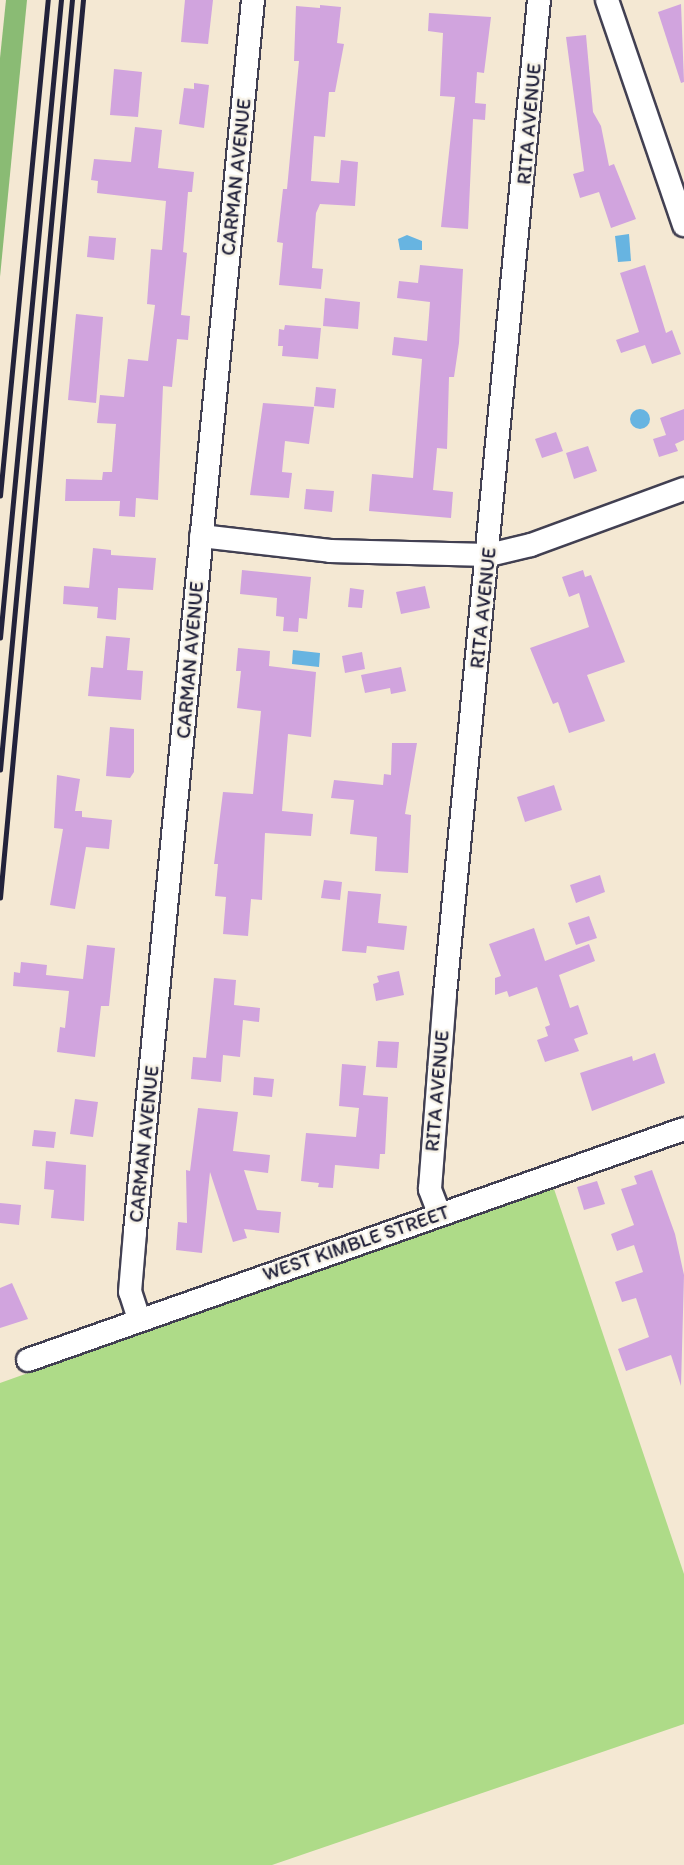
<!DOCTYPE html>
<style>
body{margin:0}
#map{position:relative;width:684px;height:1865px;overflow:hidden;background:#f4e8d3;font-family:Itim,sans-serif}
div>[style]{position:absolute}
.green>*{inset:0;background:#aedb88}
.forest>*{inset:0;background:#8abb74}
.water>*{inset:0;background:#67b4e1}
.round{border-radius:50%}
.building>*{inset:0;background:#d1a4de}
.roads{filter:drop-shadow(2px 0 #424052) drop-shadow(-2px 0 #424052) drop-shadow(0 2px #424052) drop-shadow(0 -2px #424052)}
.minor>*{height:22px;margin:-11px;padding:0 11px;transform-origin:11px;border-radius:11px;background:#fff}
.rail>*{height:4.5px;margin:-2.25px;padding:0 2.25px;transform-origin:2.25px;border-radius:2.25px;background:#22223b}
span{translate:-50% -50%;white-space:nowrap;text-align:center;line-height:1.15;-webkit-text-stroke:5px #f7f3e8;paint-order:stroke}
.street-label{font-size:20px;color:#22223b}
</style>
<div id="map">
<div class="green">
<i style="clip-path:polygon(553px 1186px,684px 1574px,684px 1724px,272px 1865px,0 1865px,0 1383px)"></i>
</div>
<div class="forest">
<i style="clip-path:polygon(6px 0,27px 0,0 277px,0 58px)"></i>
</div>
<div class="water">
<i style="clip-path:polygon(629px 234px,631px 261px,618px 262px,615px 236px)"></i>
<i style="clip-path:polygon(407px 235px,422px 241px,422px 250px,400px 250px,398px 239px)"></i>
<i class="round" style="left:630px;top:409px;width:20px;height:20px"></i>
<i style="clip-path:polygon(293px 650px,320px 653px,319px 667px,292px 664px)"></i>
</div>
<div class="building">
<i style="clip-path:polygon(185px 0,213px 0,208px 44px,181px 42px)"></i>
<i style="clip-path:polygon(681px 4px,684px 82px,681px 83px,658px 12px)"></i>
<i style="clip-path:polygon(320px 5px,341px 7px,337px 43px,344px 44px,335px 92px,329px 92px,325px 137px,314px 136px,311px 181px,339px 183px,341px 160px,358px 162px,355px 206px,320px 204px,316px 213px,312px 268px,323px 269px,321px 289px,279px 285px,283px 243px,277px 242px,283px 189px,287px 189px,299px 61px,294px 61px,296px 6px,320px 8px)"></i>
<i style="clip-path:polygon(429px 13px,491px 17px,484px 73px,477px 72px,475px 103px,486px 104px,485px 120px,473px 119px,468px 229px,441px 227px,455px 97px,440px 96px,443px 33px,428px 31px)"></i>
<i style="clip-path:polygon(586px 35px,593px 112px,601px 126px,609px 166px,614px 164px,636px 219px,611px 228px,599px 192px,580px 198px,573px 174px,584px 171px,566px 37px)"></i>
<i style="clip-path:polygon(114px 69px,142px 72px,138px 117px,110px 115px)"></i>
<i style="clip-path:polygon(194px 83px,209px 85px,204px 128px,179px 124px,184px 88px,194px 89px)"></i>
<i style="clip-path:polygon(135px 127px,162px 130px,158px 168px,194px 172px,192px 192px,188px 192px,183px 252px,187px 253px,181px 315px,190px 316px,188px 340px,177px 339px,172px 387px,163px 386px,158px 500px,136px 498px,135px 517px,119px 516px,120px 501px,65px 501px,66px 479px,102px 480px,103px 472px,112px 472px,116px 424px,97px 423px,100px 395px,124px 397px,128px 359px,148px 361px,155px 305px,147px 304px,151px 249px,162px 250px,166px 201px,97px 193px,98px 181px,91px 180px,94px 159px,131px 162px)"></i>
<i style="clip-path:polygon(89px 236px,116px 238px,114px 260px,87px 257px)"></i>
<i style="clip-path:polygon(420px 265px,463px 269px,459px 343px,454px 377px,449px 377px,447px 449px,437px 448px,433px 490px,453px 492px,451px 518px,369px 511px,372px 474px,413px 478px,422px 359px,392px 355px,394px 337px,427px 341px,430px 302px,397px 298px,399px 281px,418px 283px)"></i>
<i style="clip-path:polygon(645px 265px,666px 333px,672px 330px,681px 354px,652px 364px,645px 345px,621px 353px,616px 340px,639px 332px,620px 273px)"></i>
<i style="clip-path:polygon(325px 298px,360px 302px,358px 329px,323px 326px)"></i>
<i style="clip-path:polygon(76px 314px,103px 317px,96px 403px,68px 400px)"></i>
<i style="clip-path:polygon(285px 325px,321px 328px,318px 359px,282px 356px,283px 346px,278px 346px,279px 329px,284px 330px)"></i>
<i style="clip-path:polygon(316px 387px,336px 389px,334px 408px,314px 406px)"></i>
<i style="clip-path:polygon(263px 403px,314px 407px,309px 444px,285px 441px,282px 472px,292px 473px,289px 498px,250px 495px)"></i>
<i style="clip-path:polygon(684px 409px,684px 440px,675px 444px,678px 451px,659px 457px,653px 439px,666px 435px,660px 418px)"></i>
<i style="clip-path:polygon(556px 432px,563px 451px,542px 458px,535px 439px)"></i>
<i style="clip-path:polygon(588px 446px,597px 471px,574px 479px,566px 453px)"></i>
<i style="clip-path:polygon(306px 489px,334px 491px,332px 512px,304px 509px)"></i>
<i style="clip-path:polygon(93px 548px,111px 550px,111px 555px,156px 558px,153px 590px,118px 588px,116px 620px,97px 618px,98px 607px,63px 604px,64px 586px,89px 588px)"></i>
<i style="clip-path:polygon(242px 570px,311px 577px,307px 619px,299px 618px,298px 632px,283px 631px,284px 617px,276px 616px,277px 598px,240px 594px)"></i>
<i style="clip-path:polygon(583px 570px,585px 577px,591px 575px,625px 662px,587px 675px,605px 721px,569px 733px,558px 702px,553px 704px,530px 648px,589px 627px,579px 593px,569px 597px,562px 577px)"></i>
<i style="clip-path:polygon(425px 586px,430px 608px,401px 614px,396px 592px)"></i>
<i style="clip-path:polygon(350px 588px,364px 590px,362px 608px,348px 607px)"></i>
<i style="clip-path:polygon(106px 636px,130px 638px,127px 670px,143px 671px,141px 700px,88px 696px,91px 667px,103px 668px)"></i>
<i style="clip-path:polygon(238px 648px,270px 651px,269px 666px,316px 672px,311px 737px,288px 734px,282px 811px,313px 814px,311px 836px,265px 833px,262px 900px,251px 899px,248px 936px,223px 934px,226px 897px,215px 896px,218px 864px,214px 864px,223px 792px,253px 794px,261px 711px,237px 708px,241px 671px,236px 671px)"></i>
<i style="clip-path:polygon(362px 652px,365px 669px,345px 673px,342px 656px)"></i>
<i style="clip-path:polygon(401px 667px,406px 691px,391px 694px,390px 688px,365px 693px,361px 675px)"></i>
<i style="clip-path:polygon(110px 727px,134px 729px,134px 772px,130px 778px,106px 776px)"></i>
<i style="clip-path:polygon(392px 743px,417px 743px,405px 814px,411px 815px,408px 873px,375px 871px,377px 837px,350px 834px,354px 800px,331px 798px,334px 780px,383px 785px,384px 774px,391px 775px)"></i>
<i style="clip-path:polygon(57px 775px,80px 779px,75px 811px,82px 811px,82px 817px,112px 820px,109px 849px,86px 847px,75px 909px,50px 905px,63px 829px,54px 828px)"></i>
<i style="clip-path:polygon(554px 785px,562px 810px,525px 822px,517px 797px)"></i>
<i style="clip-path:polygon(600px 875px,605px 892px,576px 903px,570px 885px)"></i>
<i style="clip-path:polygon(324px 880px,342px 882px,340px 900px,321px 898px)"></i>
<i style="clip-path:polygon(348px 891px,381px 894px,378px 923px,407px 926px,404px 950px,367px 946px,366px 953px,342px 951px)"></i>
<i style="clip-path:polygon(589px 916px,597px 938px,576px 945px,568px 923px)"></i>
<i style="clip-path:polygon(534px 928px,545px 961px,589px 944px,595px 961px,559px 975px,570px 1008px,578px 1005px,588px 1034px,574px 1039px,579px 1051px,545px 1062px,537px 1040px,548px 1036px,545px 1027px,550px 1025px,537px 987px,509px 997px,507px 991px,495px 995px,495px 978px,501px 976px,489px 944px)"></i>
<i style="clip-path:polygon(87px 945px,115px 948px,109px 1006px,101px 1006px,95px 1057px,57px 1052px,60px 1027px,65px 1028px,69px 991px,13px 986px,14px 972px,20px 973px,21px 962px,47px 965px,46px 975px,83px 979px)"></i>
<i style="clip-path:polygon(399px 971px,404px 995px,376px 1001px,373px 984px,379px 982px,377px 976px)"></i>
<i style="clip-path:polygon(214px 978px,236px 980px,234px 1005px,260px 1008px,259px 1022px,243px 1020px,240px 1057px,223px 1055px,221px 1082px,191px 1079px,193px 1057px,206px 1058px)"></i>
<i style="clip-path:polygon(378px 1041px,399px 1042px,397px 1068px,376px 1067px)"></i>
<i style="clip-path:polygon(655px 1053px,665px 1083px,592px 1111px,580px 1073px,632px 1056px,633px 1061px)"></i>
<i style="clip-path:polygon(342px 1064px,366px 1066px,363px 1095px,388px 1097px,385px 1154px,380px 1154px,379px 1169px,335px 1165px,333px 1188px,318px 1187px,319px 1183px,301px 1181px,306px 1133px,356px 1137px,359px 1108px,339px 1106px)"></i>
<i style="clip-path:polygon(254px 1077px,274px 1079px,272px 1097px,253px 1095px)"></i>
<i style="clip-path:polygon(75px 1099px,98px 1102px,93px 1137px,70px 1134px)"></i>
<i style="clip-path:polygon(198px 1108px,238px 1112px,233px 1151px,270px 1155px,268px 1173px,244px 1170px,257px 1210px,281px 1212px,279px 1233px,244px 1229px,247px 1238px,233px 1242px,210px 1172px,202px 1253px,176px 1250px,178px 1222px,187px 1223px,186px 1170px,190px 1171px)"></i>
<i style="clip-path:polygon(34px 1130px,56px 1132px,54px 1148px,32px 1146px)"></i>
<i style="clip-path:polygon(46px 1161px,86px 1165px,84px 1221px,51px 1218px,54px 1190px,44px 1189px)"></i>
<i style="clip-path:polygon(652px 1170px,675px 1234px,684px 1275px,681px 1386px,671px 1355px,626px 1371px,618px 1349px,649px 1337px,636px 1298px,622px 1302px,615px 1282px,643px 1272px,634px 1245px,617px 1251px,611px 1234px,634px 1225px,621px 1189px,637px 1184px,634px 1176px)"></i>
<i style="clip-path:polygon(597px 1181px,605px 1204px,584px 1210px,577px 1187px)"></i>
<i style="clip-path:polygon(0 1203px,21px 1205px,19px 1225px,0 1223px)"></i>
<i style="clip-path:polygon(12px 1283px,28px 1319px,0 1328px,0 1288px)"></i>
</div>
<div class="roads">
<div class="minor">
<i style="left:607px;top:0;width:238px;rotate:71.1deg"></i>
<i style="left:201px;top:536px;width:130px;rotate:6.6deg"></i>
<i style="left:330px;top:551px;width:159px;rotate:1.4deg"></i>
<i style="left:489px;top:555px;width:43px;rotate:-13.4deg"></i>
<i style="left:531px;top:545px;width:163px;rotate:-20.1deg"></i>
<i style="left:439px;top:1213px;width:26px;rotate:-111deg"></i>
<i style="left:430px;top:1189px;width:196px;rotate:-85.6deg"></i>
<i style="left:445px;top:994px;width:998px;rotate:-84.6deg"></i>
<i style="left:139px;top:1319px;width:28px;rotate:-108deg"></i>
<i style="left:130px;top:1292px;width:60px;rotate:-85.2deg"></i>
<i style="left:135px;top:1232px;width:1238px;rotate:-84.53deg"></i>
<i style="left:28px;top:1360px;width:695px;rotate:-19.4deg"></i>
</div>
</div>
<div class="rail">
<i style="left:0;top:496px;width:498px;rotate:-84.5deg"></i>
<i style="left:0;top:638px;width:641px;rotate:-84.54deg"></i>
<i style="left:0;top:770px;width:773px;rotate:-84.66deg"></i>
<i style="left:0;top:898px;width:902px;rotate:-84.72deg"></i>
</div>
<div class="street-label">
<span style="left:529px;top:124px;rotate:-85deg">RITA AVENUE</span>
<span style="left:236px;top:177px;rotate:-84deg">CARMAN AVENUE</span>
<span style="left:483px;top:608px;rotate:-84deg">RITA AVENUE</span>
<span style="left:190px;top:660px;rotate:-85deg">CARMAN AVENUE</span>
<span style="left:437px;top:1091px;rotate:-85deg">RITA AVENUE</span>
<span style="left:144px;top:1144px;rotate:-84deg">CARMAN AVENUE</span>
<span style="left:356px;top:1243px;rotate:-19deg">WEST KIMBLE STREET</span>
</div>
</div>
